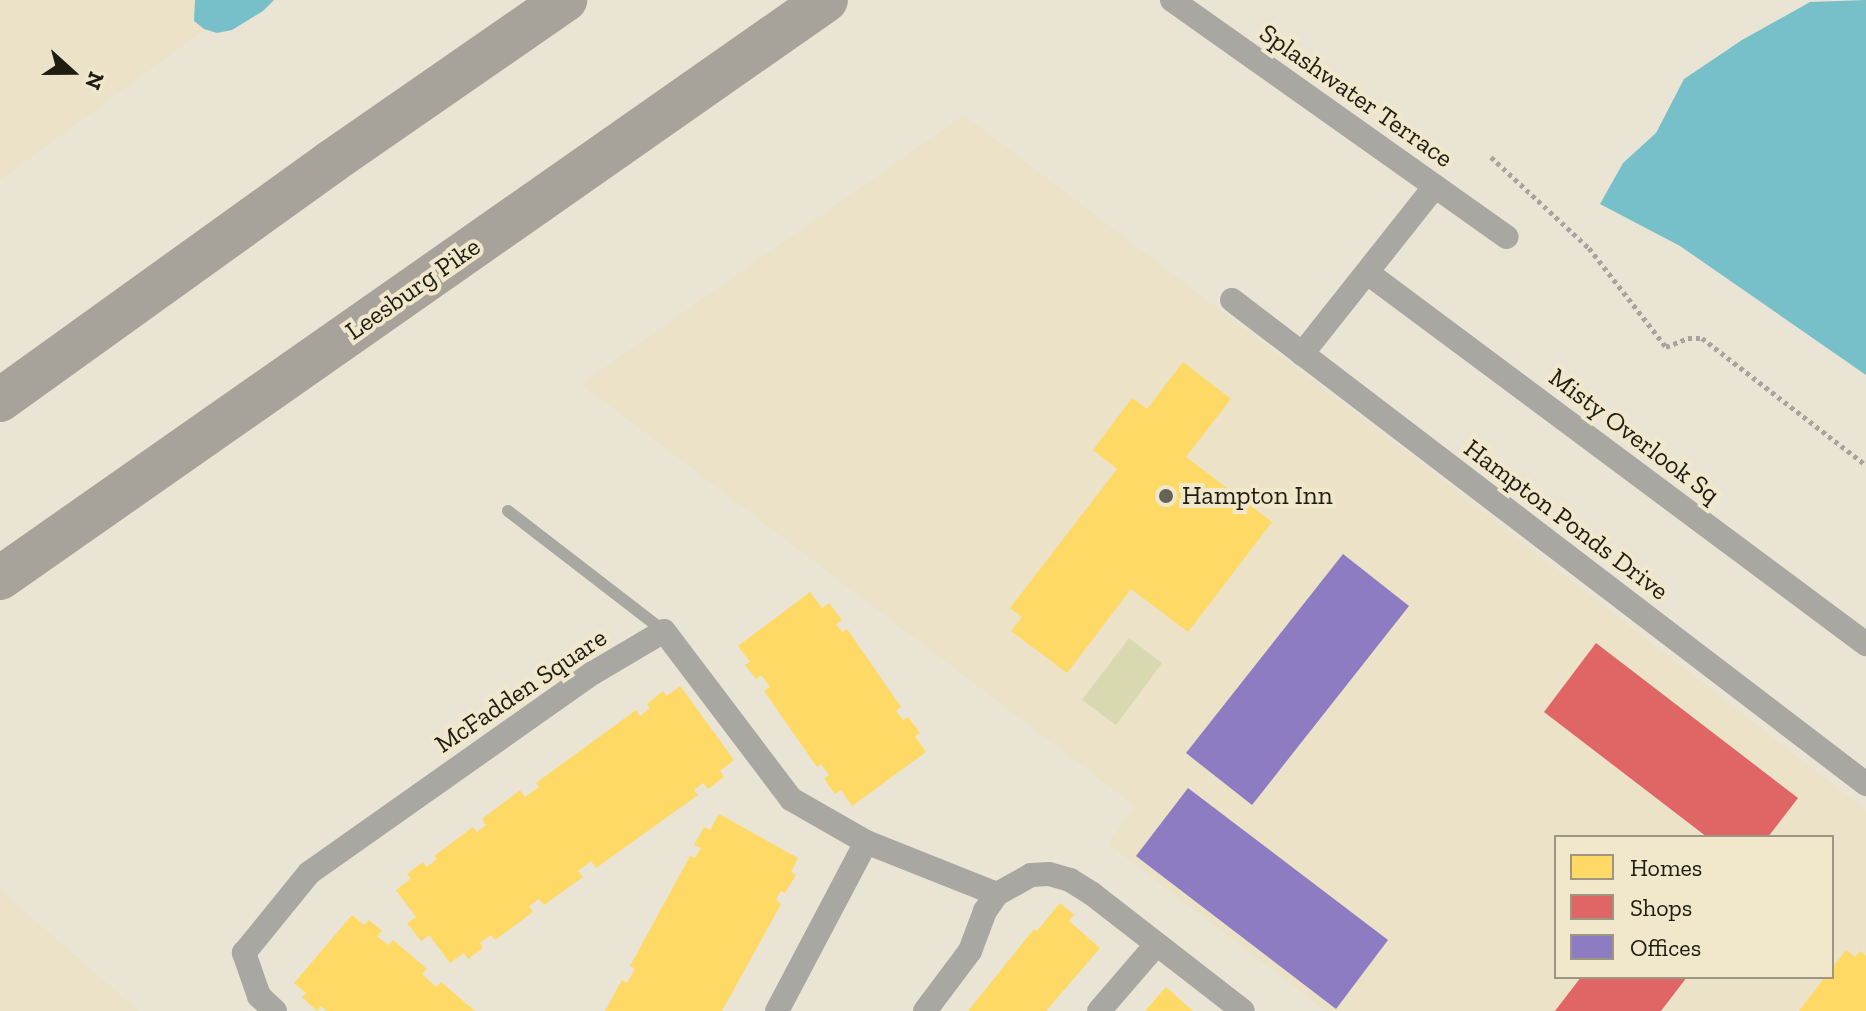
<!DOCTYPE html>
<style>
body{margin:0}
#map{position:relative;width:1866px;height:1011px;overflow:hidden;background:#e9e4d4;font-family:"Zilla Slab",serif}
div>[style]{position:absolute}
.built>*{inset:0;background:#ebe2c7}
.green>*{inset:0;background:#d8d9b1}
.water>*{inset:0;background:#78c0c9}
.homes>*{inset:0;background:#ffd966}
.shops>*{inset:0;background:#e06666}
.offices>*{inset:0;background:#8e7cc3}
.path>*{height:5px;margin-top:-2.5px;transform-origin:0;background:repeating-linear-gradient(90deg,#a8a49d 0 4px,transparent 0 8px)}
.lane>*{height:12px;margin:-6px;padding:0 6px;transform-origin:6px;border-radius:6px;background:#a9a7a2}
.street>*{height:24px;margin:-12px;padding:0 12px;transform-origin:12px;border-radius:12px;background:#a9a7a2}
.highway>*{height:44px;margin:-22px;padding:0 22px;transform-origin:22px;border-radius:22px;background:#a8a39a}
.dots>*{width:22px;height:22px;translate:-50% -50%;box-sizing:border-box;border:4px solid #f1e8cc;border-radius:50%}
span{translate:-50% -50%;white-space:nowrap;text-align:center;line-height:1.15;-webkit-text-stroke:8px #f1e8cc;paint-order:stroke}
.street-label{font-size:26px;color:#1f1c12}
.poi-label{font-size:26px;color:#1f1c12}
.left{translate:0 -50%;text-align:left}
.legend{position:absolute;left:1554px;top:835px;width:280px;height:144px;box-sizing:border-box;background:#f1e8cc;border:2px solid #9d9682;margin:0;padding:10px 14px;list-style:none;font-size:24px;color:#1f1c12}
.legend li{display:flex;align-items:center;gap:16px;height:40px}
.legend b{width:40px;border:2px solid #9d9682}
.north{position:absolute;left:32px;top:32px;width:80px;height:80px;-webkit-text-stroke:6px #f1e8cc;paint-order:stroke;rotate:111deg;font-size:22px;font-weight:700;line-height:32px;text-align:center;color:#1f1c12}
.north::after{content:'';display:block;margin:auto;width:28px;height:36px;background:#1f1c12;clip-path:polygon(50% 0,100% 100%,50% 72%,0 100%)}
</style>
<div id="map">
<div class="built">
<i style="clip-path:polygon(0 0,245px 0,0 180px)"></i>
<i style="clip-path:polygon(evenodd,964px 115px,1405px 451px,1866px 810px,1866px 1011px,1326px 1011px,1108px 844px,1135px 806px,581px 384px,964px 115px,1556px 837px,1832px 837px,1832px 977px,1556px 977px,1556px 837px)"></i>
<i style="clip-path:polygon(0 890px,139px 1011px,0 1011px)"></i>
</div>
<div class="green">
<i style="clip-path:polygon(1129px 638px,1162px 663px,1116px 725px,1082px 700px)"></i>
</div>
<div class="water">
<i style="clip-path:polygon(195px 0,274px 0,263px 11px,232px 30px,217px 33px,204px 29px,194px 21px)"></i>
<i style="clip-path:polygon(1866px 0,1866px 375px,1680px 246px,1600px 204px,1623px 163px,1656px 133px,1684px 79px,1742px 40px,1810px 2px)"></i>
</div>
<div class="homes">
<i style="clip-path:polygon(1183px 362px,1231px 399px,1186px 457px,1272px 522px,1188px 632px,1131px 589px,1067px 673px,1011px 631px,1022px 617px,1010px 608px,1117px 469px,1093px 450px,1132px 398px,1147px 409px)"></i>
<i style="clip-path:polygon(810px 592px,822px 608px,829px 603px,842px 620px,836px 624px,842px 632px,847px 629px,901px 707px,896px 711px,903px 720px,908px 717px,920px 733px,915px 736px,926px 752px,852px 806px,841px 790px,835px 794px,824px 779px,829px 775px,821px 764px,817px 767px,764px 691px,770px 687px,761px 675px,756px 679px,745px 665px,750px 662px,738px 646px)"></i>
<i style="clip-path:polygon(680px 686px,734px 760px,720px 771px,724px 777px,708px 789px,703px 783px,694px 790px,698px 795px,596px 868px,591px 861px,578px 871px,583px 877px,544px 905px,539px 899px,529px 906px,533px 912px,495px 940px,491px 935px,480px 943px,483px 948px,468px 959px,464px 953px,450px 963px,429px 935px,421px 941px,407px 923px,416px 917px,396px 890px,411px 879px,407px 874px,423px 862px,427px 867px,437px 859px,434px 856px,473px 827px,477px 832px,486px 825px,482px 819px,520px 790px,525px 797px,539px 787px,536px 783px,636px 710px,640px 716px,650px 708px,647px 704px,663px 691px,667px 696px)"></i>
<i style="clip-path:polygon(719px 814px,798px 858px,791px 872px,796px 875px,785px 893px,781px 891px,776px 900px,781px 904px,722px 1011px,605px 1011px,622px 980px,627px 983px,635px 969px,630px 966px,690px 856px,695px 858px,701px 848px,694px 845px,704px 827px,710px 830px)"></i>
<i style="clip-path:polygon(1060px 903px,1074px 915px,1069px 921px,1100px 948px,1046px 1011px,968px 1011px,1034px 929px,1037px 931px)"></i>
<i style="clip-path:polygon(352px 915px,364px 925px,369px 920px,382px 931px,377px 936px,388px 945px,393px 940px,427px 969px,422px 974px,436px 987px,441px 982px,475px 1011px,327px 1011px,321px 1006px,317px 1011px,302px 997px,306px 993px,294px 983px)"></i>
<i style="clip-path:polygon(1846px 950px,1855px 957px,1860px 951px,1866px 956px,1866px 1011px,1799px 1011px,1825px 977px,1832px 977px,1832px 968px)"></i>
<i style="clip-path:polygon(1166px 987px,1193px 1011px,1145px 1011px)"></i>
</div>
<div class="shops">
<i style="clip-path:polygon(1596px 643px,1798px 798px,1768px 837px,1707px 837px,1544px 712px)"></i>
<i style="clip-path:polygon(1581px 977px,1687px 977px,1661px 1011px,1555px 1011px)"></i>
</div>
<div class="offices">
<i style="clip-path:polygon(1343px 554px,1409px 606px,1252px 805px,1186px 753px)"></i>
<i style="clip-path:polygon(1188px 788px,1388px 940px,1336px 1009px,1136px 856px)"></i>
</div>
<div class="path">
<i style="left:1491px;top:157px;width:134px;rotate:42.9deg"></i>
<i style="left:1589px;top:248px;width:125px;rotate:52.1deg"></i>
<i style="left:1666px;top:347px;width:24px;rotate:-22deg"></i>
<i style="left:1688px;top:338px;width:14px"></i>
<i style="left:1702px;top:338px;width:207px;rotate:37.8deg"></i>
</div>
<div class="lane">
<i style="left:508px;top:511px;width:197px;rotate:37.6deg"></i>
</div>
<div class="street">
<i style="left:1172px;top:0;width:410px;rotate:35.3deg"></i>
<i style="left:1369px;top:274px;width:620px;rotate:36.67deg"></i>
<i style="left:1232px;top:300px;width:798px;rotate:37.36deg"></i>
<i style="left:1302px;top:354px;width:214px;rotate:-51.6deg"></i>
<i style="left:275px;top:1011px;width:22px;rotate:-137deg"></i>
<i style="left:259px;top:996px;width:46px;rotate:-109.2deg"></i>
<i style="left:244px;top:953px;width:103px;rotate:-50.9deg"></i>
<i style="left:309px;top:873px;width:347px;rotate:-35.2deg"></i>
<i style="left:593px;top:673px;width:82px;rotate:-30.6deg"></i>
<i style="left:664px;top:631px;width:211px;rotate:52.9deg"></i>
<i style="left:791px;top:799px;width:86px;rotate:29.8deg"></i>
<i style="left:866px;top:842px;width:141px;rotate:21.7deg"></i>
<i style="left:777px;top:1011px;width:191px;rotate:-62.2deg"></i>
<i style="left:925px;top:1011px;width:75px;rotate:-53.1deg"></i>
<i style="left:970px;top:951px;width:43px;rotate:-69.4deg"></i>
<i style="left:985px;top:911px;width:21px;rotate:-55deg"></i>
<i style="left:997px;top:894px;width:39px;rotate:-29deg"></i>
<i style="left:1031px;top:875px;width:18px;rotate:-3deg"></i>
<i style="left:1049px;top:874px;width:22px;rotate:16deg"></i>
<i style="left:1070px;top:880px;width:25px;rotate:32deg"></i>
<i style="left:1091px;top:893px;width:192px;rotate:37.8deg"></i>
<i style="left:1099px;top:1011px;width:87px;rotate:-49.2deg"></i>
</div>
<div class="highway">
<i style="left:0;top:400px;width:408px;rotate:-35.7deg"></i>
<i style="left:331px;top:162px;width:285px;rotate:-34.7deg"></i>
<i style="left:0;top:578px;width:1008px;rotate:-34.98deg"></i>
</div>
<div class="dots">
<i style="left:1166px;top:496px;background:#666256"></i>
</div>
<div class="street-label">
<span style="left:1356px;top:96px;rotate:35deg">Splashwater Terrace</span>
<span style="left:413px;top:289px;rotate:-35deg">Leesburg Pike</span>
<span style="left:1634px;top:436px;rotate:37deg">Misty Overlook Sq</span>
<span style="left:1566px;top:520px;rotate:37deg">Hampton Ponds Drive</span>
<span style="left:521px;top:691px;rotate:-34deg">McFadden Square</span>
</div>
<div class="poi-label">
<span class="left" style="left:1182px;top:496px">Hampton Inn</span>
</div>
<ul class="legend">
<li><b style="height:22px;background:#ffd966"></b>Homes</li>
<li><b style="height:22px;background:#e06666"></b>Shops</li>
<li><b style="height:22px;background:#8e7cc3"></b>Offices</li>
</ul>
<div class="north">N</div>
</div>
